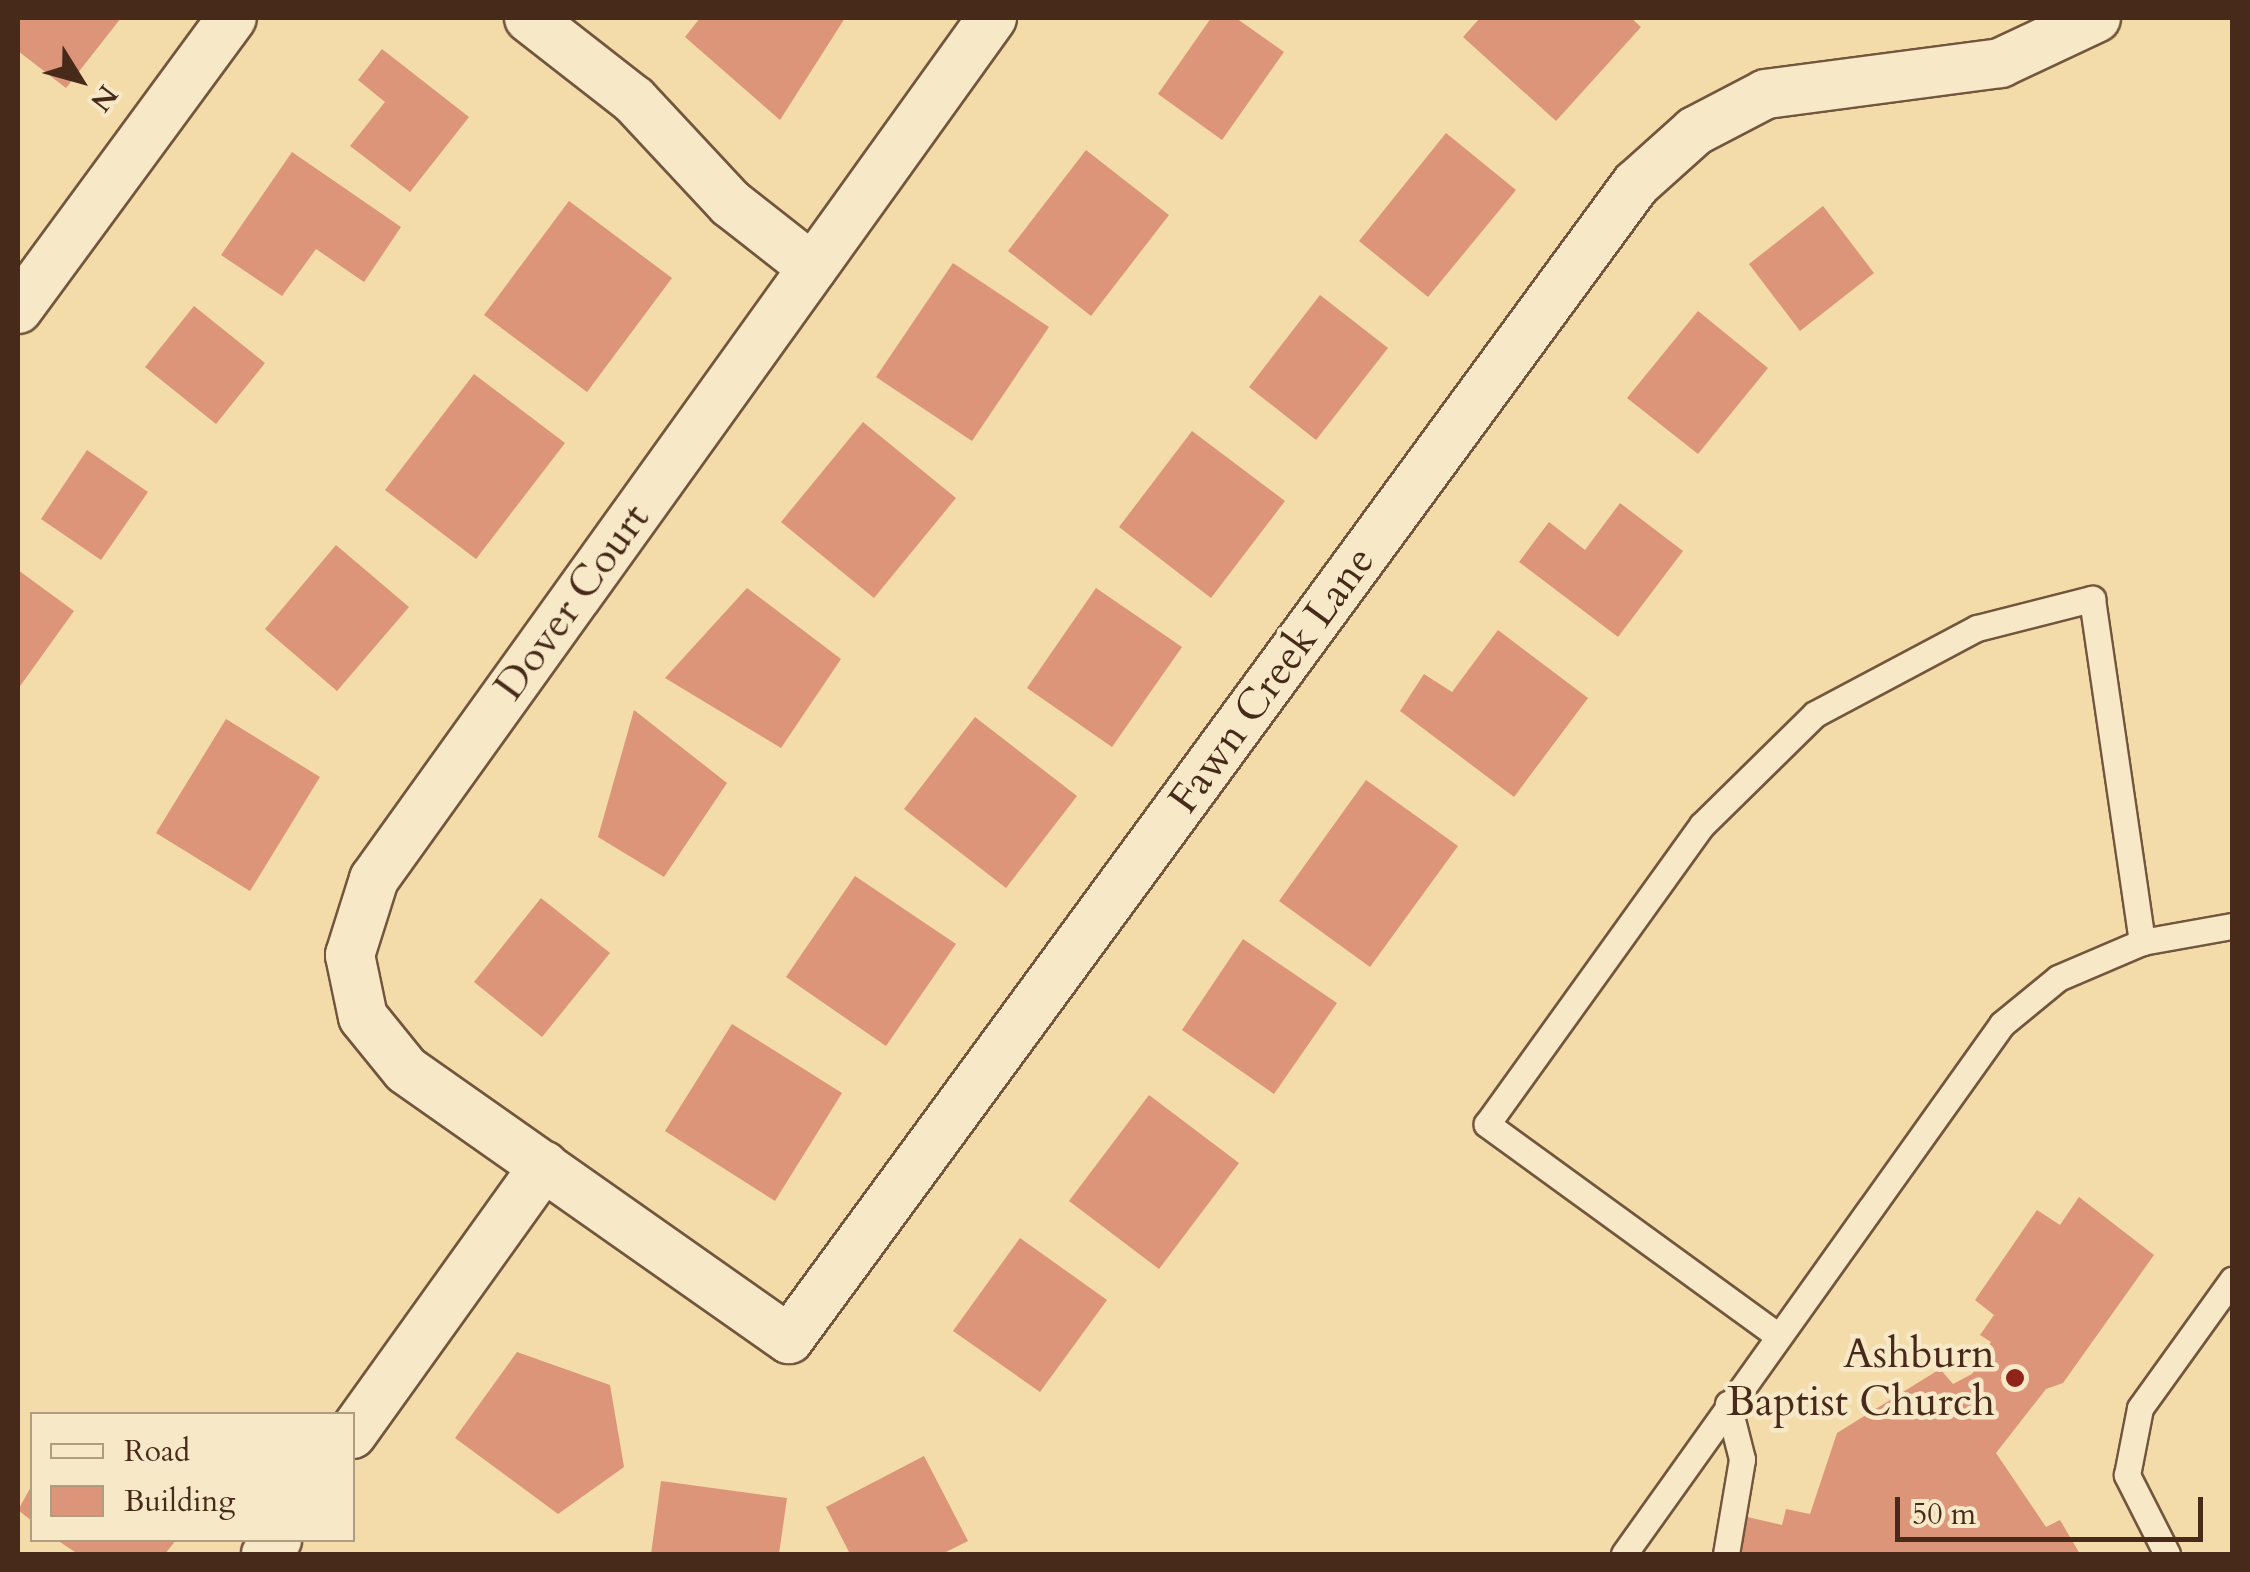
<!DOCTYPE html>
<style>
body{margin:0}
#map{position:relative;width:2250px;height:1572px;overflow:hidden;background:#f3dcaa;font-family:Cardo,serif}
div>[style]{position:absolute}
.building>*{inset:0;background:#dc9579}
.roads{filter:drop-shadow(2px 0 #72563d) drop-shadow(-2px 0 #72563d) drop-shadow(0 2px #72563d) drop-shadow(0 -2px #72563d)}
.service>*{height:25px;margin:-12.5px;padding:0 12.5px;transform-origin:12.5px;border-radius:12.5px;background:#f7e8c8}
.minor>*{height:48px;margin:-24px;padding:0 24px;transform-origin:24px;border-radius:24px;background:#f7e8c8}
.dots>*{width:28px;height:28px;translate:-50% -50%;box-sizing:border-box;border:5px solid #f7e8c8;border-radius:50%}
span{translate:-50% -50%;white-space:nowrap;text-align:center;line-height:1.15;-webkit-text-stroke:9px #f7e8c8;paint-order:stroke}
.street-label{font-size:42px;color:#472a19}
.poi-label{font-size:42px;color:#472a19}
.right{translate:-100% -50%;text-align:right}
.frame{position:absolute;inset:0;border:20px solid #472a19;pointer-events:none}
.legend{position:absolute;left:30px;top:1412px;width:325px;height:130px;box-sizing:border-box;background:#f7e8c8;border:2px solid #b19c82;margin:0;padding:12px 18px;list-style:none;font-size:30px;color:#472a19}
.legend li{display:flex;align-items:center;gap:20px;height:50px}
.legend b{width:50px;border:2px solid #b19c82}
.north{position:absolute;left:30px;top:30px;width:100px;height:100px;-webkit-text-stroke:8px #f7e8c8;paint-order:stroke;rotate:127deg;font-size:28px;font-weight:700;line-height:40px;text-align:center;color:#472a19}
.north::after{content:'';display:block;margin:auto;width:35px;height:45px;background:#472a19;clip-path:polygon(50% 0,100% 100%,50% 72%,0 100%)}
.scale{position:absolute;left:1895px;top:1497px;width:308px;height:45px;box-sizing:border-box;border:5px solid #472a19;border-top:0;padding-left:12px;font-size:30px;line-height:35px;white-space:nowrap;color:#472a19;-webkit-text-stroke:8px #f7e8c8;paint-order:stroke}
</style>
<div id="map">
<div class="building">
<i style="clip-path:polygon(18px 18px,121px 18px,66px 88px,18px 51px)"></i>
<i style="clip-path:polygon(700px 18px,845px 18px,780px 120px,685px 37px)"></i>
<i style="clip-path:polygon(1211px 18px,1236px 18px,1284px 52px,1222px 140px,1158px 94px)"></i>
<i style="clip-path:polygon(1480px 18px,1631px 18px,1641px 27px,1556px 121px,1463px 37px)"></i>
<i style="clip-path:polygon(382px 49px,469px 117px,410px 192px,350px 146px,385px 102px,358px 80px)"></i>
<i style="clip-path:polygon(1446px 133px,1516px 190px,1428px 297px,1359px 241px)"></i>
<i style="clip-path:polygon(1086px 150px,1169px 215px,1091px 316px,1008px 251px)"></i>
<i style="clip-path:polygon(292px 152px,401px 227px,364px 282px,316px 249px,282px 296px,221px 255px)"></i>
<i style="clip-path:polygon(569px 201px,672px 278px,587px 392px,484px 315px)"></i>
<i style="clip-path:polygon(1823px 206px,1874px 273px,1800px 331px,1749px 264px)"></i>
<i style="clip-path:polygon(953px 263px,1049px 327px,972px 441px,876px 377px)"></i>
<i style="clip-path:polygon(1320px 295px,1388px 348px,1316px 440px,1249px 387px)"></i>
<i style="clip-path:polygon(194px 306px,265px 363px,216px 424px,145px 367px)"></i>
<i style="clip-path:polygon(1698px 311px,1768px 368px,1698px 454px,1627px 398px)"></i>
<i style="clip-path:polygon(474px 374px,565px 443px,476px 559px,385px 490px)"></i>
<i style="clip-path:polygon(863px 422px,956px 498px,874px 598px,781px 522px)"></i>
<i style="clip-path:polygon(1192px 431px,1285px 501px,1211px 598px,1119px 527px)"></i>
<i style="clip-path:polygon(87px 450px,148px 492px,101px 560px,41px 519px)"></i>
<i style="clip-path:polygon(1620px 503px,1683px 551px,1618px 637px,1519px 562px,1549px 522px,1585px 550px)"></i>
<i style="clip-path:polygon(336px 545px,409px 607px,337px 691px,265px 629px)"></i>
<i style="clip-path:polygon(18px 570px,74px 611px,18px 689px)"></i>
<i style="clip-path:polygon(747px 588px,841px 659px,781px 748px,665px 678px)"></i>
<i style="clip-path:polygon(1096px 588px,1182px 647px,1112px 747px,1027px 688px)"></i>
<i style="clip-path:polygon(1498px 630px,1588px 698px,1514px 797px,1400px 711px,1424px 674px,1452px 692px)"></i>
<i style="clip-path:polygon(634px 710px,727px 783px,664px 877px,598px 837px)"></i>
<i style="clip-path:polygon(975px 717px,1077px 796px,1006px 888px,904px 809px)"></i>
<i style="clip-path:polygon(226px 719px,320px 777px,250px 891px,156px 833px)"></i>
<i style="clip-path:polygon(1366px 780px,1458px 846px,1370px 967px,1279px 901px)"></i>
<i style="clip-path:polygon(855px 876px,956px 944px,886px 1046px,786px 977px)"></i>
<i style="clip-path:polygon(541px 898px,610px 953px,542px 1037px,474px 982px)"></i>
<i style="clip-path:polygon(1243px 939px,1337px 1003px,1274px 1094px,1182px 1030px)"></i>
<i style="clip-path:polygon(732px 1024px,842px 1093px,775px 1201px,665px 1131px)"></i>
<i style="clip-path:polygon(1149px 1095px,1239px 1163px,1159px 1269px,1069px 1201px)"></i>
<i style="clip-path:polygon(2079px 1197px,2154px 1255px,2063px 1383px,2046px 1389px,1996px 1453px,2046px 1527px,2060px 1520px,2080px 1554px,1736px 1554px,1743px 1516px,1782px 1525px,1786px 1509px,1810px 1514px,1837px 1433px,1940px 1369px,1953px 1384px,1972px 1374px,1991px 1342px,1980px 1335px,1994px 1315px,1975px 1300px,2037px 1210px,2060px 1225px)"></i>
<i style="clip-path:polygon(1020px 1238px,1107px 1300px,1040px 1392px,953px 1331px)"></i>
<i style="clip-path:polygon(517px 1352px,610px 1385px,624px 1467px,558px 1514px,455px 1438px)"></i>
<i style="clip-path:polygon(924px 1456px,968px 1541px,942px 1554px,850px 1554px,826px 1507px)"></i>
<i style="clip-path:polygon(661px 1481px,787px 1498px,779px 1554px,651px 1554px)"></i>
<i style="clip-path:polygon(32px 1485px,32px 1521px,18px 1510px)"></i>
<i style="clip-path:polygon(57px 1540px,176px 1540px,165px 1554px,78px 1554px)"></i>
</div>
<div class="roads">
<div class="service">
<i style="left:1777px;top:1335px;width:359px;rotate:-144deg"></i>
<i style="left:1487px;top:1124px;width:368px;rotate:-54.3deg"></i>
<i style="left:1702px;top:825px;width:158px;rotate:-44.5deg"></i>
<i style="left:1815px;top:714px;width:183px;rotate:-28deg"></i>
<i style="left:1977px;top:628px;width:119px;rotate:-14.2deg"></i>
<i style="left:2092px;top:599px;width:347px;rotate:81.7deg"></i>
<i style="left:1624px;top:1554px;width:651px;rotate:-54.5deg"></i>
<i style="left:2002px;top:1024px;width:72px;rotate:-39.4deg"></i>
<i style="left:2058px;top:978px;width:91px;rotate:-23.2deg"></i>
<i style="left:2142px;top:942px;width:91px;rotate:-10.1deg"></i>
<i style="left:1726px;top:1554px;width:96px;rotate:-80.4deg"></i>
<i style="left:1742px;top:1459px;width:57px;rotate:-104.3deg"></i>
<i style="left:2167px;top:1554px;width:89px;rotate:-116.9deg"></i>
<i style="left:2127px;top:1475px;width:68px;rotate:-79deg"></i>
<i style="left:2140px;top:1408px;width:158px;rotate:-54.3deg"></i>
</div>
<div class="minor">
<i style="left:529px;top:18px;width:133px;rotate:38deg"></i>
<i style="left:634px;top:100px;width:141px;rotate:47deg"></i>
<i style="left:730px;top:203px;width:105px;rotate:38.1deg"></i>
<i style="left:992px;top:18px;width:1060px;rotate:125.67deg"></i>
<i style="left:374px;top:879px;width:80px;rotate:107.5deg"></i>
<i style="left:350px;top:955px;width:63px;rotate:78.2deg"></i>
<i style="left:363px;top:1017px;width:68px;rotate:50.9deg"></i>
<i style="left:406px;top:1070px;width:468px;rotate:35.1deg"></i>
<i style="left:789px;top:1339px;width:1432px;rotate:-53.75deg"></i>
<i style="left:1636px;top:184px;width:79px;rotate:-41.9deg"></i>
<i style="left:1695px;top:131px;width:80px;rotate:-27.5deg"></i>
<i style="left:1766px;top:94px;width:236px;rotate:-7.5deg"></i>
<i style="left:2000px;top:63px;width:106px;rotate:-25.1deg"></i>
<i style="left:18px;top:309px;width:361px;rotate:-53.7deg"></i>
<i style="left:352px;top:1434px;width:330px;rotate:-54.4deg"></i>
<i style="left:266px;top:1554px;width:18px;rotate:-52deg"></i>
</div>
</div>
<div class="dots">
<i style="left:2015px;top:1378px;background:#8f2418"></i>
</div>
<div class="street-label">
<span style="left:572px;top:602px;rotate:-54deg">Dover Court</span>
<span style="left:1272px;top:680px;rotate:-54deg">Fawn Creek Lane</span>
</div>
<div class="poi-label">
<span class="right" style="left:1995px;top:1378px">Ashburn<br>Baptist Church</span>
</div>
<div class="frame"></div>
<ul class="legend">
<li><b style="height:12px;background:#f7e8c8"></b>Road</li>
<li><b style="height:28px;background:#dc9579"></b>Building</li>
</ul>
<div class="north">N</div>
<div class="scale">50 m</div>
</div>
